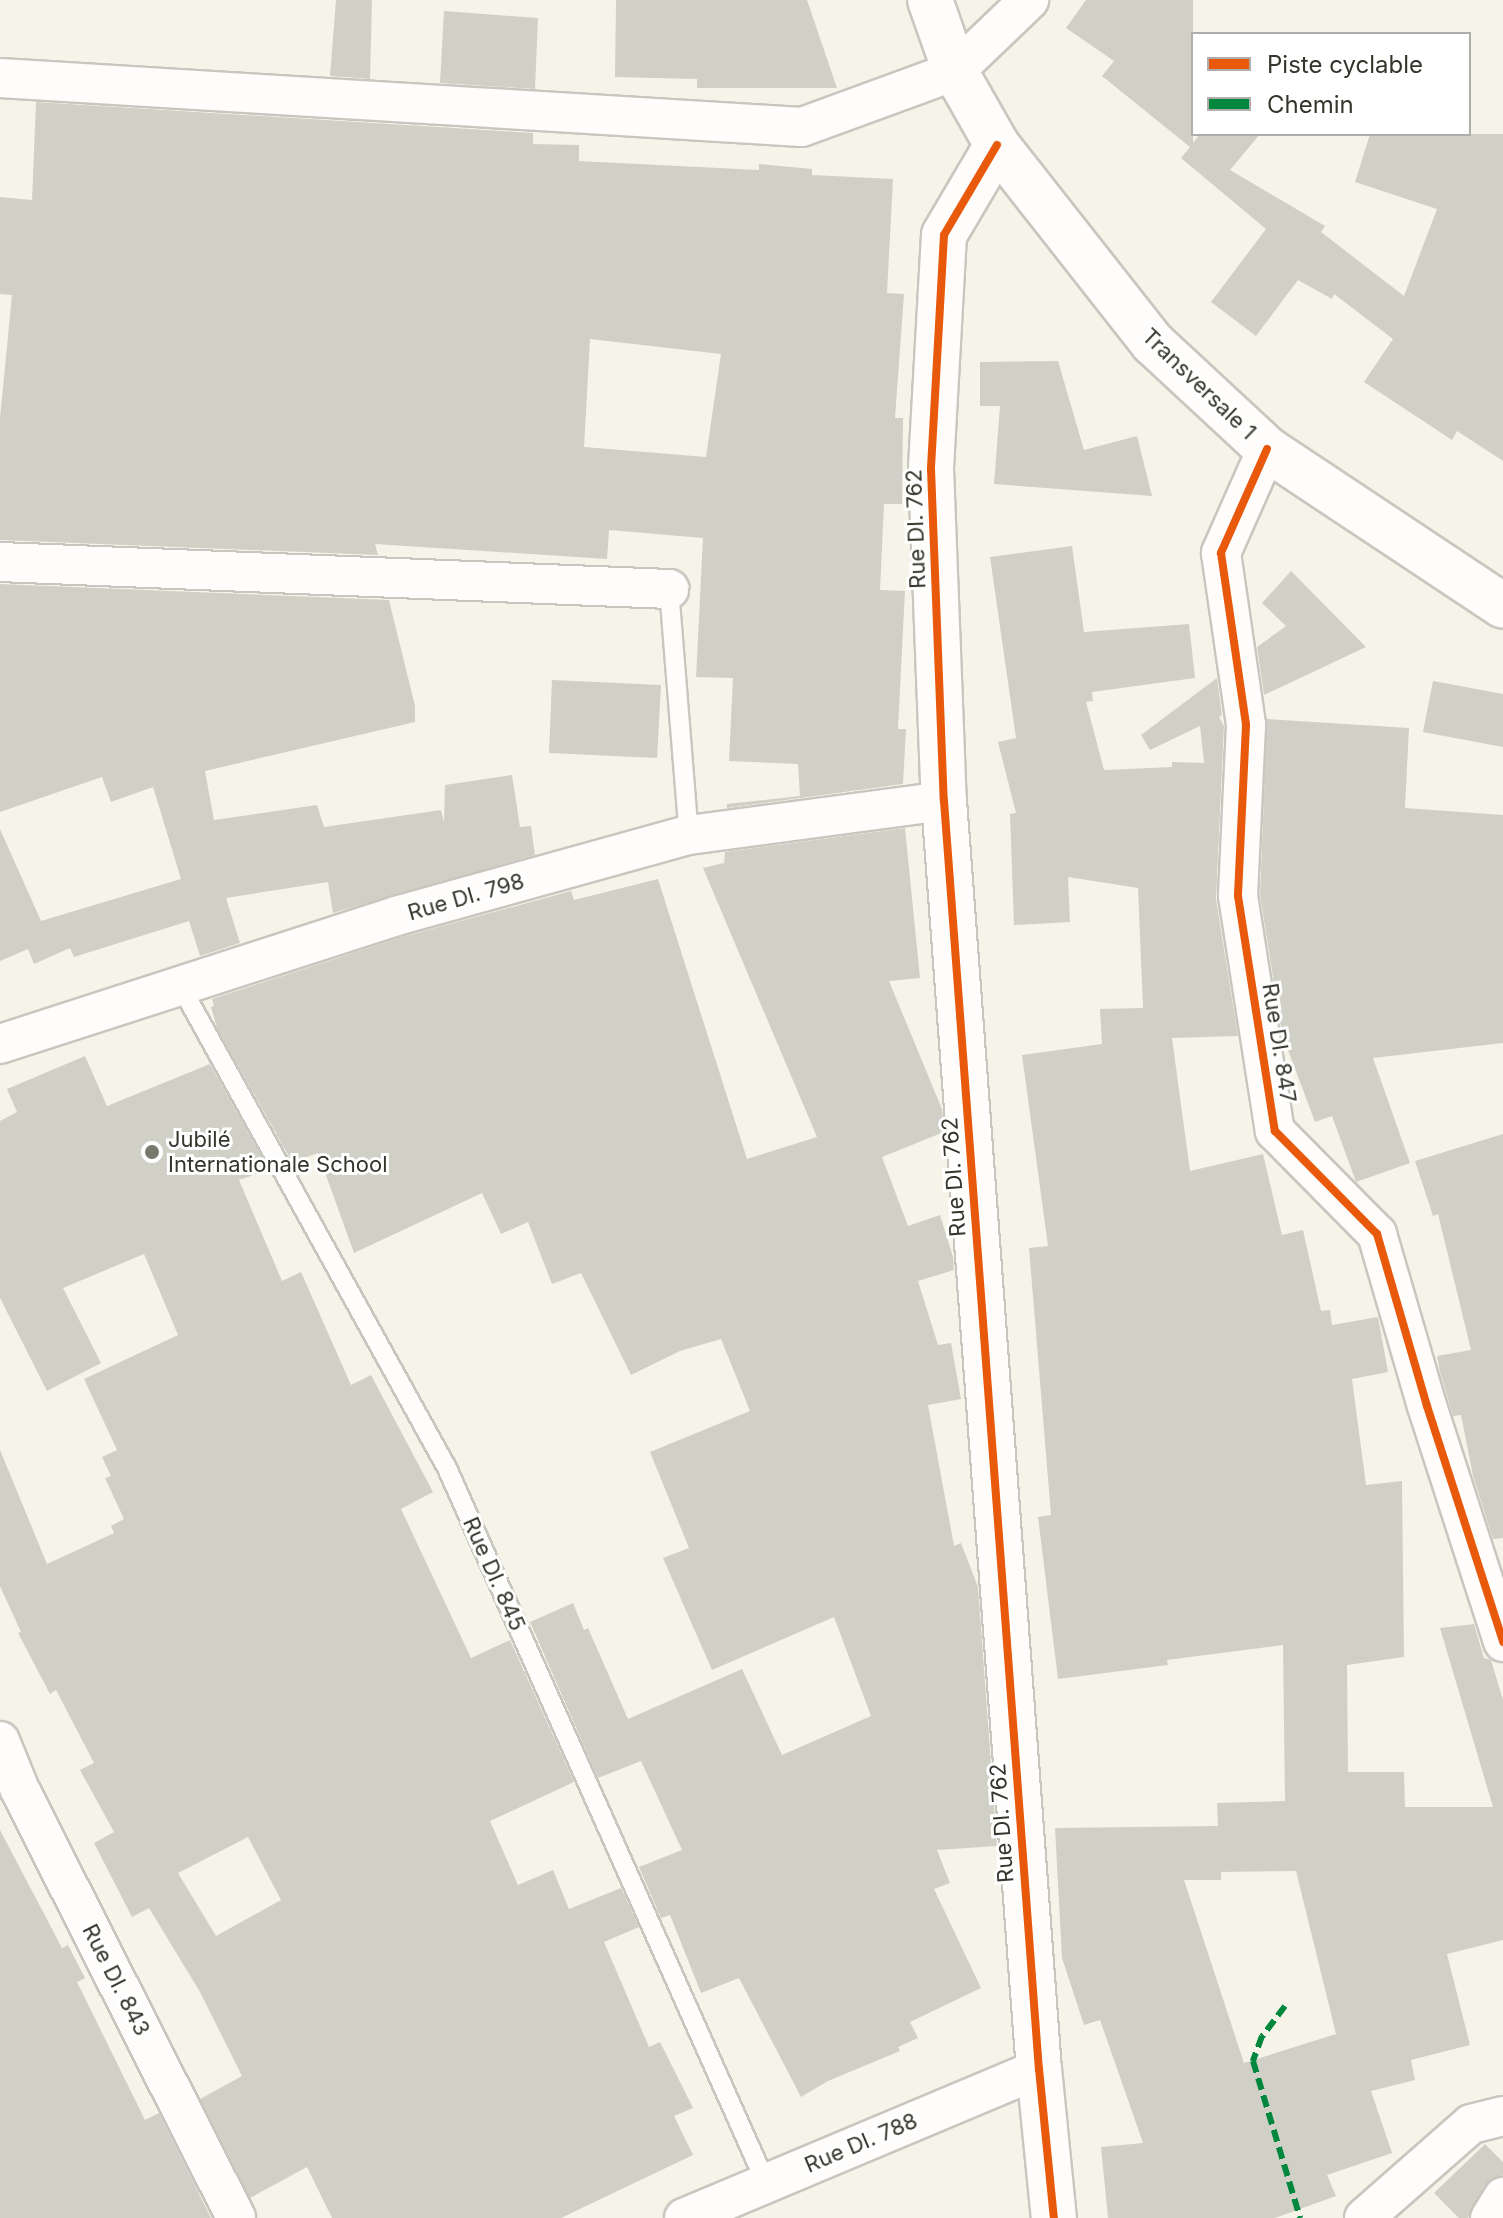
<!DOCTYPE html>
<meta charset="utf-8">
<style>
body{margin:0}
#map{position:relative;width:1503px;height:2218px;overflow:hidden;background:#f6f4e9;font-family:Inter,sans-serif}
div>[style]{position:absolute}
.building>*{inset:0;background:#d1d0c7}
.roads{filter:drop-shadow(2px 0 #c8c7bf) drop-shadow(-2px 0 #c8c7bf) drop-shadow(0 2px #c8c7bf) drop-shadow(0 -2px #c8c7bf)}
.lane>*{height:18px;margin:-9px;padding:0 9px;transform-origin:9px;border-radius:9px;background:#fefdfc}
.street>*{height:38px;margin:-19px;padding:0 19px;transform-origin:19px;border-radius:19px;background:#fefdfc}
.secondary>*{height:44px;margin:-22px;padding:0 22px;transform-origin:22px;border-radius:22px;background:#fefdfc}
.quiet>*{height:6px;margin-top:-3px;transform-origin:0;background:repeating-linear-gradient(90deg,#00873e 0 12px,transparent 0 18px)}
.cycleway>*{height:8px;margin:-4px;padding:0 4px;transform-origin:4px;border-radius:4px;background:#e8590c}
.dots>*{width:22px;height:22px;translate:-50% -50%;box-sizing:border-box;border:4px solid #fff;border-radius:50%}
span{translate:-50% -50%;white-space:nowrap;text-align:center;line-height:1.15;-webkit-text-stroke:6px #fff;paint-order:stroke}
.street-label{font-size:22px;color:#36352d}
.poi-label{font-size:22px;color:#36352d}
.left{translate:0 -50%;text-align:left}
.legend{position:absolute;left:1191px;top:32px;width:280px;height:104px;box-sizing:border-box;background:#fff;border:2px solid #afaeab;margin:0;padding:10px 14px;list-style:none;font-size:24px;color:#36352d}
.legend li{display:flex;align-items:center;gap:16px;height:40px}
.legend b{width:40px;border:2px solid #afaeab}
</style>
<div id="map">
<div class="building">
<i style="clip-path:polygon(336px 0,372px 0,370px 79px,330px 76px)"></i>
<i style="clip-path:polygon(616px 0,807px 0,837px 88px,697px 88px,697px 79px,615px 77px)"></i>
<i style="clip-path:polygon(1086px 0,1193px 0,1193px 143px,1200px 134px,1260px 134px,1230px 170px,1325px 226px,1321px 232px,1404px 296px,1437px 209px,1355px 182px,1370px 134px,1503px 134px,1503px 461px,1457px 431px,1452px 440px,1364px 382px,1393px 339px,1334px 294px,1332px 299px,1298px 280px,1256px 336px,1211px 302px,1266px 229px,1181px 158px,1190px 147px,1102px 76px,1114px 61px,1066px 28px)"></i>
<i style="clip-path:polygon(444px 11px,538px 18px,535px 89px,440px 83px)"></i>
<i style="clip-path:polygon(evenodd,36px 102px,533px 133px,533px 144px,579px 145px,579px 161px,759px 170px,759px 164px,812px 169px,812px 175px,893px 179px,887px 293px,904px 294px,895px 418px,903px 418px,902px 504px,884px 504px,880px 590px,905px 591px,898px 729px,906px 729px,903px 784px,727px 808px,727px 804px,800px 796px,798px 764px,729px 761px,733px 678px,696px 677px,703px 538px,609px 530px,607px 559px,375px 544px,378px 555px,0 540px,0 418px,12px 295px,0 294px,0 197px,32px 200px,36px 102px,590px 339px,721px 354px,706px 457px,584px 447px,590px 339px)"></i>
<i style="clip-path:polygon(1058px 361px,1084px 450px,1137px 436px,1152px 496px,994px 484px,1000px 406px,980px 406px,980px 362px)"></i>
<i style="clip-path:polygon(evenodd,1072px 546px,1084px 632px,1189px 624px,1195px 678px,1092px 692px,1093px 701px,1086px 702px,1104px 770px,1172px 767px,1172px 762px,1204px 763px,1200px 726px,1150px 750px,1141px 735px,1217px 678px,1222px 715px,1219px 717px,1224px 726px,1216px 899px,1238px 1036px,1172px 1038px,1190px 1171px,1263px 1154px,1282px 1235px,1303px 1230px,1321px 1311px,1330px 1310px,1332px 1325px,1378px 1317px,1388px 1372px,1352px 1379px,1366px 1485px,1402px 1481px,1404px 1657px,1347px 1665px,1348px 1772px,1404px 1772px,1405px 1807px,1493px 1807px,1440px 1628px,1474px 1624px,1484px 1658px,1491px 1660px,1503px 1700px,1503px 1940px,1447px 1954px,1470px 2045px,1411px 2060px,1415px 2080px,1371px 2091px,1392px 2153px,1327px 2175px,1336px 2196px,1275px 2218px,1108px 2218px,1101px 2147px,1143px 2143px,1100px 2020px,1084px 2025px,1062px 1958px,1055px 1828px,1218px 1826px,1217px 1803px,1285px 1801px,1283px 1645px,1167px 1660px,1168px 1665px,1058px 1679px,1038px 1517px,1051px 1515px,1029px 1248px,1048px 1246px,1022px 1055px,1102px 1044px,1100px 1009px,1143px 1008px,1138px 888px,1068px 877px,1070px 922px,1014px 925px,1010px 814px,1016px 813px,998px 742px,1016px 738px,990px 557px,1072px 546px,1296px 1871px,1336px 2034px,1244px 2063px,1184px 1880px,1221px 1880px,1221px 1872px,1296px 1871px)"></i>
<i style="clip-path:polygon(1291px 571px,1366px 647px,1264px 695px,1257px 647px,1286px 626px,1262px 603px)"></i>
<i style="clip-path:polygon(0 584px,389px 600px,415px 706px,415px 722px,205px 771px,214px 820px,317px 805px,324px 827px,441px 810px,444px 822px,445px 785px,512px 775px,520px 827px,531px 826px,535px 855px,333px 913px,328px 882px,226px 898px,240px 943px,200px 956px,189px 921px,74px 957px,70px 948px,34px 964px,28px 949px,0 961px,0 829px,41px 921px,181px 879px,153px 787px,111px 802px,102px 777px,0 812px)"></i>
<i style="clip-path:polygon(552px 680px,661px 685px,657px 758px,549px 753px)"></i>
<i style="clip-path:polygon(1433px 681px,1503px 694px,1503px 747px,1423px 732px)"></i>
<i style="clip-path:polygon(1267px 719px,1409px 728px,1405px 808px,1503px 815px,1503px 1043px,1373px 1058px,1410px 1163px,1356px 1182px,1332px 1116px,1315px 1122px,1282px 1034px,1260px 895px)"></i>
<i style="clip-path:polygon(905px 828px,920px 978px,889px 981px,942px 1109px,944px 1132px,882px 1157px,908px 1226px,940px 1215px,953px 1257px,954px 1270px,918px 1281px,938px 1345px,951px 1343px,961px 1399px,928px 1405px,954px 1546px,961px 1543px,978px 1587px,997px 1846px,937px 1850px,950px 1883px,934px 1889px,981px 1988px,910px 2022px,918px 2038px,898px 2047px,900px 2051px,828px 2081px,801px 2097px,739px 1978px,701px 1993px,670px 1915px,661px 1918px,639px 1867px,682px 1850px,641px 1761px,598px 1778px,530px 1622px,573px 1603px,584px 1630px,588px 1628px,628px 1719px,742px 1669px,782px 1755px,871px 1716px,834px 1617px,712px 1670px,663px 1558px,689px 1548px,650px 1452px,750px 1411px,721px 1339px,680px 1351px,631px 1375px,581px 1273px,552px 1284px,528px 1222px,501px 1234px,482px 1193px,354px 1253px,318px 1153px,292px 1162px,217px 1028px,211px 1007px,214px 1006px,212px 999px,402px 937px,571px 891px,574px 900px,658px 879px,747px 1159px,817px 1137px,703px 868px,724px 863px,725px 852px)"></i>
<i style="clip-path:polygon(evenodd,85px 1056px,107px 1106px,210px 1064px,269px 1170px,239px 1180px,282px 1281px,301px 1272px,351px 1385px,371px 1375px,433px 1492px,401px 1509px,471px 1658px,510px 1640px,574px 1782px,490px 1821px,518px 1885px,553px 1870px,569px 1909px,621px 1888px,639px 1927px,604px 1942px,649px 2047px,660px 2042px,693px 2108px,674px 2116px,693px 2155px,561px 2218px,332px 2218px,307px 2167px,250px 2198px,200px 2099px,242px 2076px,200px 1992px,149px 1908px,132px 1917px,94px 1843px,114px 1832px,80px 1770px,94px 1763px,56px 1690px,50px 1694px,18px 1633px,21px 1632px,0 1586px,0 1450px,47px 1564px,114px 1533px,111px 1526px,124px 1519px,105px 1478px,111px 1476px,102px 1457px,117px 1450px,84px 1379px,178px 1335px,144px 1254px,63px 1288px,101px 1363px,47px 1391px,0 1298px,0 1121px,17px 1112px,7px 1089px,85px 1056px,248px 1837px,281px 1900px,216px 1936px,178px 1873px,248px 1837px)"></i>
<i style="clip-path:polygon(1503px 1134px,1503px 1538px,1493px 1539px,1473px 1476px,1461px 1415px,1453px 1416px,1440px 1372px,1437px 1356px,1471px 1350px,1438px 1214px,1433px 1216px,1415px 1161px)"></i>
<i style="clip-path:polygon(0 1830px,62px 1948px,68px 1945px,85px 1978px,77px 1982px,145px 2120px,159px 2113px,211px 2218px,0 2218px)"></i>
<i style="clip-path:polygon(1485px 2144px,1503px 2162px,1503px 2175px,1485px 2185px,1468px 2218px,1459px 2218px,1434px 2193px)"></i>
</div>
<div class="roads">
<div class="lane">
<i style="left:669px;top:589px;width:247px;rotate:85.4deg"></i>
<i style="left:180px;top:985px;width:552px;rotate:61.07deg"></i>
<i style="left:447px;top:1468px;width:783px;rotate:65.96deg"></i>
</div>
<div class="street">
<i style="left:0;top:78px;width:803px;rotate:3.5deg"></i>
<i style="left:802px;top:127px;width:163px;rotate:-20.1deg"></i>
<i style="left:955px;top:71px;width:103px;rotate:-43.8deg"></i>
<i style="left:1267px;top:449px;width:114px;rotate:113.9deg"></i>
<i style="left:1221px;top:553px;width:174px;rotate:81.7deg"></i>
<i style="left:1246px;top:725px;width:171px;rotate:92.7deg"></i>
<i style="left:1238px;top:896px;width:238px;rotate:81.1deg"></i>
<i style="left:1275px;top:1131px;width:145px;rotate:45.3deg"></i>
<i style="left:1377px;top:1234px;width:179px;rotate:73.8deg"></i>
<i style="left:1427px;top:1406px;width:248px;rotate:72.1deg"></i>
<i style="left:0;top:562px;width:670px;rotate:2.31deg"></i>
<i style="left:0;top:1044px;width:416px;rotate:-17.9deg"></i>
<i style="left:396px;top:916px;width:304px;rotate:-15.5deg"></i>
<i style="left:689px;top:835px;width:257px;rotate:-7.6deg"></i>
<i style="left:0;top:1741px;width:53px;rotate:67.8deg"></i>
<i style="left:20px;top:1790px;width:479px;rotate:63.2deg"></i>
<i style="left:684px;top:2218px;width:385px;rotate:-22.8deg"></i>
<i style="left:1364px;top:2218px;width:142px;rotate:-41.3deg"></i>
<i style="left:1471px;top:2124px;width:33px;rotate:-14deg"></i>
<i style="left:1490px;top:2218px;width:25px;rotate:-58deg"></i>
</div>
<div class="secondary">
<i style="left:930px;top:0;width:75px;rotate:70.6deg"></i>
<i style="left:955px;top:71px;width:85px;rotate:60.4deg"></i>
<i style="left:997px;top:145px;width:252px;rotate:51.8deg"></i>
<i style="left:1153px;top:343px;width:156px;rotate:42.9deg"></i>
<i style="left:1267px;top:449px;width:283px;rotate:33.6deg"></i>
<i style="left:997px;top:145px;width:104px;rotate:120.5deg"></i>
<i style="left:944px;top:235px;width:234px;rotate:93.2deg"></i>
<i style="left:931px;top:469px;width:332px;rotate:87.8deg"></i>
<i style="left:944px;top:801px;width:1272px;rotate:85.72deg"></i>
<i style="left:1039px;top:2069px;width:150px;rotate:84.3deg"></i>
</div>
</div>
<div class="quiet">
<i style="left:1285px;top:2006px;width:38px;rotate:127deg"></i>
<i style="left:1262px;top:2036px;width:27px;rotate:110deg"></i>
<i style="left:1253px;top:2061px;width:164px;rotate:73.3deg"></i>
</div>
<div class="cycleway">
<i style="left:997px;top:145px;width:104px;rotate:120.5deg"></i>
<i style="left:944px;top:235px;width:234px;rotate:93.2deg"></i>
<i style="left:931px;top:469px;width:332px;rotate:87.8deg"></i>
<i style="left:944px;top:801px;width:1272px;rotate:85.72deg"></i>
<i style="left:1039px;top:2069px;width:150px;rotate:84.3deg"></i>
<i style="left:1267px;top:449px;width:114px;rotate:113.9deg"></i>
<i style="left:1221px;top:553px;width:174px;rotate:81.7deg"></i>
<i style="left:1246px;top:725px;width:171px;rotate:92.7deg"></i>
<i style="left:1238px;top:896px;width:238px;rotate:81.1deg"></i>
<i style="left:1275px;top:1131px;width:145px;rotate:45.3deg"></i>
<i style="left:1377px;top:1234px;width:179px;rotate:73.8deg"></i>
<i style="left:1427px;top:1406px;width:248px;rotate:72.1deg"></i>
</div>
<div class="dots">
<i style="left:152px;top:1152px;background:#79786f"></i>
</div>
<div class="street-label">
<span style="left:1199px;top:384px;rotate:44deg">Transversale 1</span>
<span style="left:916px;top:529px;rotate:-92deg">Rue DI. 762</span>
<span style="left:466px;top:897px;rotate:-16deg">Rue DI. 798</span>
<span style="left:1279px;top:1043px;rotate:81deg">Rue DI. 847</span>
<span style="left:954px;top:1177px;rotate:-94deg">Rue DI. 762</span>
<span style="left:494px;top:1574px;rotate:66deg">Rue DI. 845</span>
<span style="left:1002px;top:1823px;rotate:-94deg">Rue DI. 762</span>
<span style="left:116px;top:1980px;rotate:63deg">Rue DI. 843</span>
<span style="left:861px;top:2143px;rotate:-23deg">Rue DI. 788</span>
</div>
<div class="poi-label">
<span class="left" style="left:168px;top:1152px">Jubilé<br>Internationale School</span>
</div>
<ul class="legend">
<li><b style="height:10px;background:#e8590c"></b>Piste cyclable</li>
<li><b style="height:10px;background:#00873e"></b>Chemin</li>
</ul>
</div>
